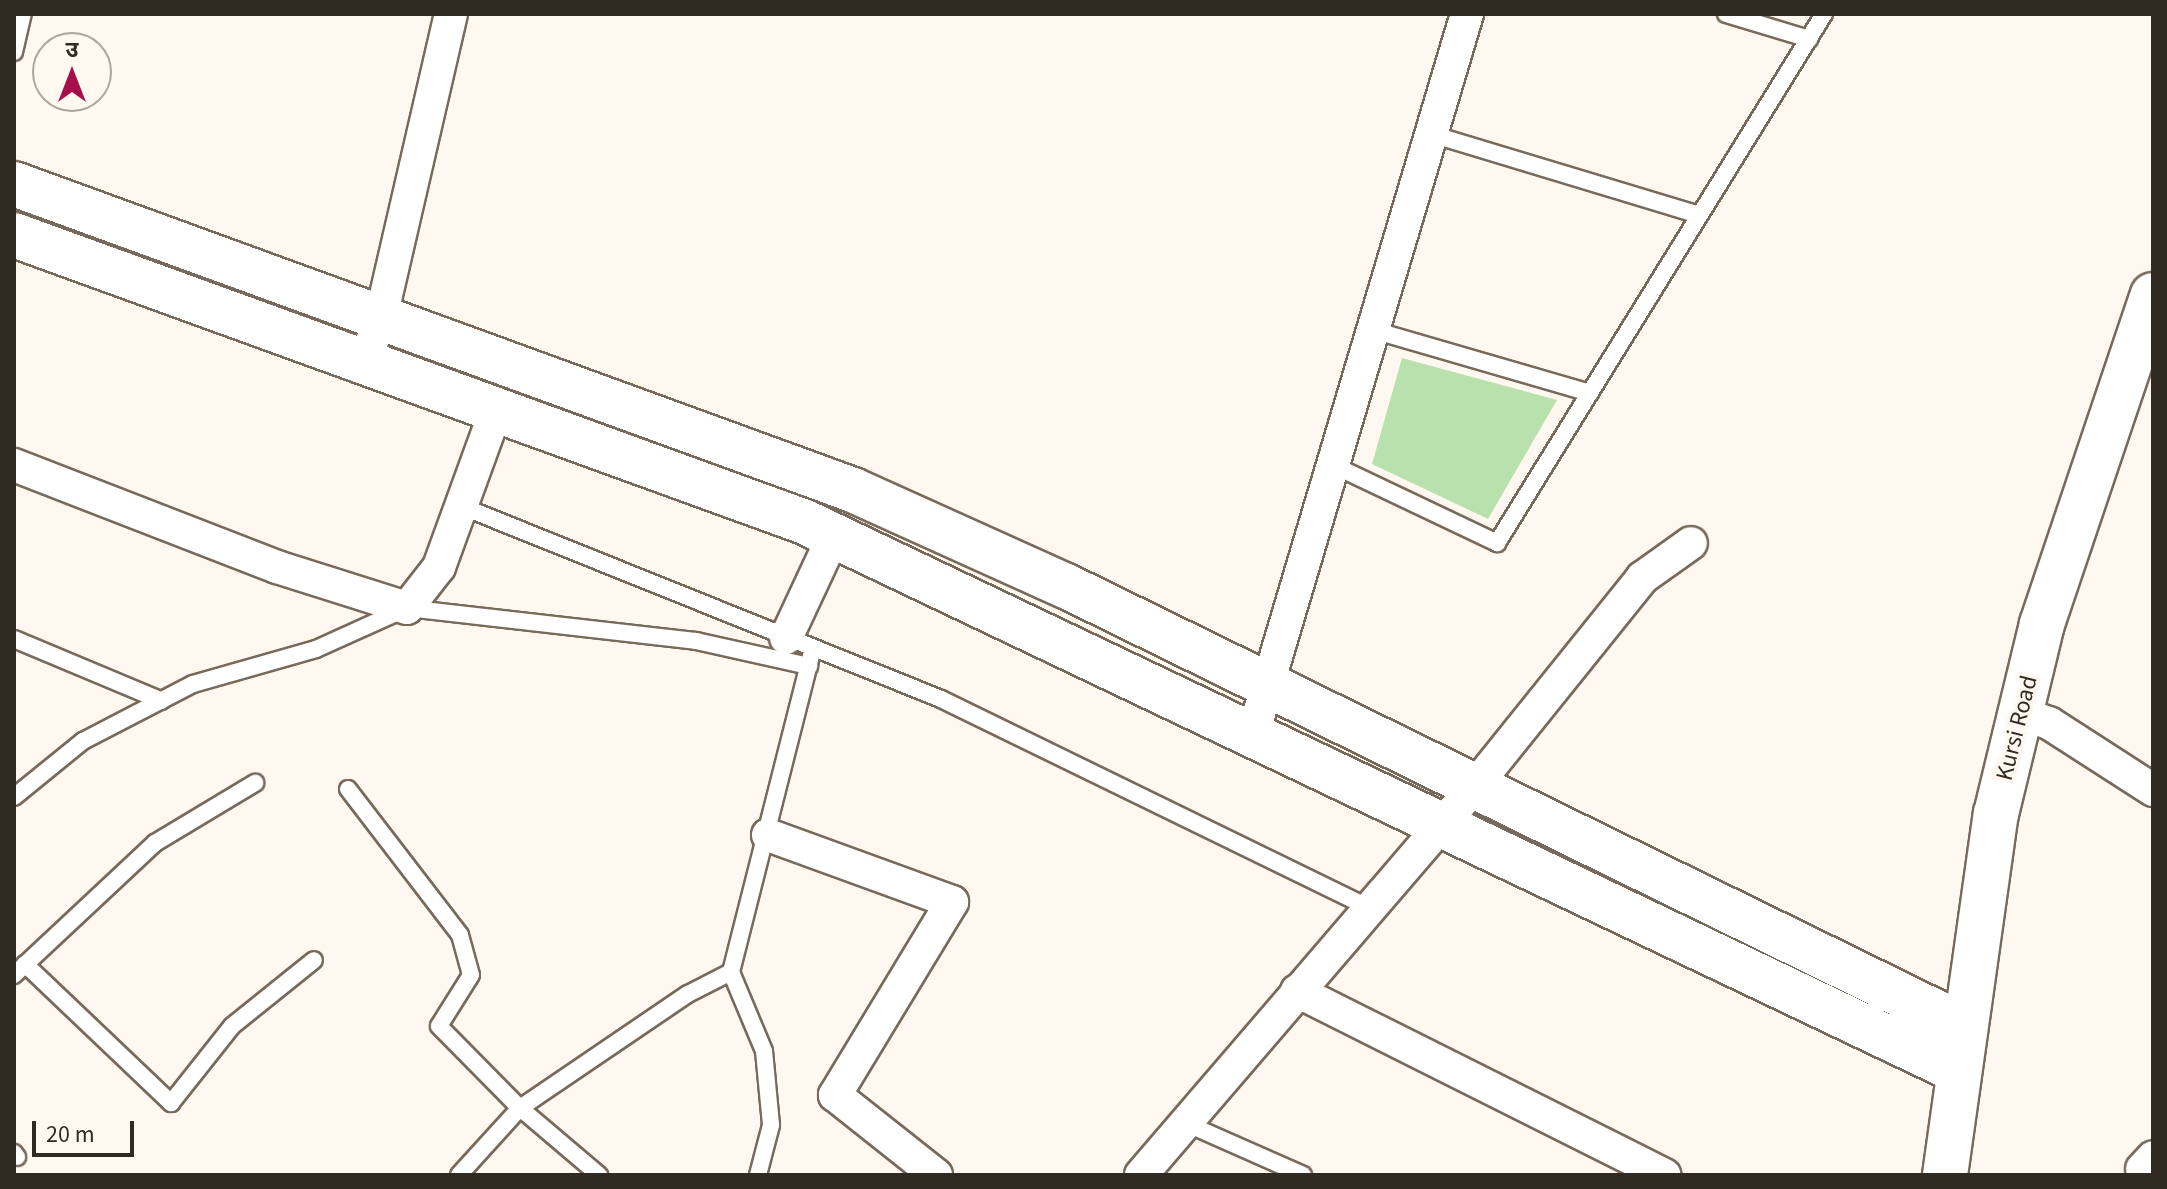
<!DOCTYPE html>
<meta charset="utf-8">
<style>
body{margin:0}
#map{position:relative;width:2167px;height:1189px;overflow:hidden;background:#fff8f1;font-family:"Source Sans 3","Noto Sans Devanagari",sans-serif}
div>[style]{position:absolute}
.green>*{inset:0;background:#b9e1ae}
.roads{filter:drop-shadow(2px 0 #786a5b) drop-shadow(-2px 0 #786a5b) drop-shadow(0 2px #786a5b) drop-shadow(0 -2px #786a5b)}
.lane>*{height:16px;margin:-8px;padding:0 8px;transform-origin:8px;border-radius:8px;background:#fff}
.street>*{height:32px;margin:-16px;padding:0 16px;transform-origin:16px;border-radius:16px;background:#fff}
.secondary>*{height:44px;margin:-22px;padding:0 22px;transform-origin:22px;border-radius:22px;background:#fff}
span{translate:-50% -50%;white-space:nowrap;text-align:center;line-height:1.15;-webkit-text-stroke:8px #fff8f1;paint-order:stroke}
.street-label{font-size:24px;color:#302a23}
.frame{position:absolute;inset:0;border:16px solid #302a23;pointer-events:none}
.north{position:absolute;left:32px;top:32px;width:80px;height:80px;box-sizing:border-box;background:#fff8f1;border:2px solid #aca69f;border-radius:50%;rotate:0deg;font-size:22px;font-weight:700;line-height:32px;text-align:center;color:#302a23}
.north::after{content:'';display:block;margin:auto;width:28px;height:36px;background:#a40f4c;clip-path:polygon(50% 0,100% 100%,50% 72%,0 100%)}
.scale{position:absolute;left:32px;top:1121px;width:102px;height:36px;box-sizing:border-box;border:4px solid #302a23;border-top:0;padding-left:10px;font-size:24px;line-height:28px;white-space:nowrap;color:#302a23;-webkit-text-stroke:6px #fff8f1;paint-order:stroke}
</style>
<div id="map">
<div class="green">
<i style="clip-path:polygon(1402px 358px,1557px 400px,1488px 519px,1372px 464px)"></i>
</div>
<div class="roads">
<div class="lane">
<i style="left:1726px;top:14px;width:87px;rotate:16.8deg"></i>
<i style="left:14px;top:52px;width:39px;rotate:-77deg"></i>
<i style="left:1431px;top:134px;width:280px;rotate:16.8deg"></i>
<i style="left:1373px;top:330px;width:226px;rotate:16.2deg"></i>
<i style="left:1333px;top:465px;width:182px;rotate:25.4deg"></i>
<i style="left:1497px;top:543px;width:622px;rotate:-58.28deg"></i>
<i style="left:461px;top:506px;width:517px;rotate:21.9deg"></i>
<i style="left:941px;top:699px;width:476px;rotate:26deg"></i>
<i style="left:14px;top:639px;width:160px;rotate:22.7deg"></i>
<i style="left:348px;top:789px;width:184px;rotate:52.5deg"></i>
<i style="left:460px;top:935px;width:41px;rotate:74.6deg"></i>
<i style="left:471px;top:975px;width:60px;rotate:122.1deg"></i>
<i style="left:439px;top:1026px;width:115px;rotate:45.4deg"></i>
<i style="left:520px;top:1108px;width:104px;rotate:40.3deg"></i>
<i style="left:14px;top:797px;width:89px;rotate:-39.1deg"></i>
<i style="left:83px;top:741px;width:124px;rotate:-27.4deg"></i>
<i style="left:193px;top:684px;width:128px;rotate:-15.9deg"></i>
<i style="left:316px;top:649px;width:100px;rotate:-24.3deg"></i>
<i style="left:407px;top:608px;width:291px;rotate:6.5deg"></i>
<i style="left:696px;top:641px;width:116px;rotate:12.5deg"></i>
<i style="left:25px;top:964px;width:202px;rotate:43.6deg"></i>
<i style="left:171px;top:1103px;width:98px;rotate:-51.6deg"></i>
<i style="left:232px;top:1026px;width:105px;rotate:-38.8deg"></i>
<i style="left:14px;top:975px;width:193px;rotate:-43.1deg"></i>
<i style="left:155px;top:843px;width:117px;rotate:-31deg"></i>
<i style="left:1183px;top:1122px;width:131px;rotate:23.8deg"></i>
<i style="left:14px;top:1153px;width:5px;rotate:53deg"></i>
<i style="left:459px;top:1175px;width:91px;rotate:-47.7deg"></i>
<i style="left:520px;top:1108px;width:203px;rotate:-34.2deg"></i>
<i style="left:688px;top:994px;width:48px;rotate:-27.1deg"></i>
<i style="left:758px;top:1175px;width:52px;rotate:-75.4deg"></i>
<i style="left:771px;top:1125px;width:74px;rotate:-95.4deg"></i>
<i style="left:764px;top:1051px;width:86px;rotate:-112.7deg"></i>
<i style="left:731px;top:972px;width:327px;rotate:-75.8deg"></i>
</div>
<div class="street">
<i style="left:364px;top:363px;width:49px;rotate:-69.7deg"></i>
<i style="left:381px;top:317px;width:311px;rotate:-77deg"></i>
<i style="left:14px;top:465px;width:282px;rotate:21.2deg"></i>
<i style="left:277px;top:567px;width:136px;rotate:17.5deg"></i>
<i style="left:407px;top:608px;width:52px;rotate:-52deg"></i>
<i style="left:439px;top:567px;width:167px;rotate:-70deg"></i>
<i style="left:786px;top:638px;width:114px;rotate:-65deg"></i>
<i style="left:2021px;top:713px;width:30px;rotate:20deg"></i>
<i style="left:2049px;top:723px;width:124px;rotate:32.8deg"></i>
<i style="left:1253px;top:734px;width:751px;rotate:-73.45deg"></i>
<i style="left:768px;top:835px;width:196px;rotate:20deg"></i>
<i style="left:952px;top:902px;width:226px;rotate:121.2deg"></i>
<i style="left:835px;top:1095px;width:129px;rotate:38.4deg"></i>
<i style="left:1297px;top:991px;width:411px;rotate:26.6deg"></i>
<i style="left:2142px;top:1169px;width:16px;rotate:-47deg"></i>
<i style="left:1141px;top:1175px;width:513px;rotate:-49.35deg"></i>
<i style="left:1475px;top:786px;width:267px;rotate:-51.2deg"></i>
<i style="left:1642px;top:578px;width:60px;rotate:-35.5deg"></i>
</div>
<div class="secondary">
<i style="left:14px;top:184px;width:893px;rotate:20.04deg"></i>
<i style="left:853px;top:490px;width:234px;rotate:24.3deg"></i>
<i style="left:1066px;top:586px;width:1000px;rotate:26.1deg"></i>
<i style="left:14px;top:235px;width:841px;rotate:19.94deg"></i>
<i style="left:805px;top:522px;width:1277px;rotate:25.46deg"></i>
<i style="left:1945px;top:1175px;width:365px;rotate:-82deg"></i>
<i style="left:1996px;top:814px;width:195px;rotate:-76.4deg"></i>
<i style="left:2042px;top:624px;width:347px;rotate:-71.4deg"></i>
</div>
</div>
<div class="street-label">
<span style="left:2017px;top:728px;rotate:-76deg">Kursi Road</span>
</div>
<div class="frame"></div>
<div class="north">उ</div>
<div class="scale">20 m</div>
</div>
